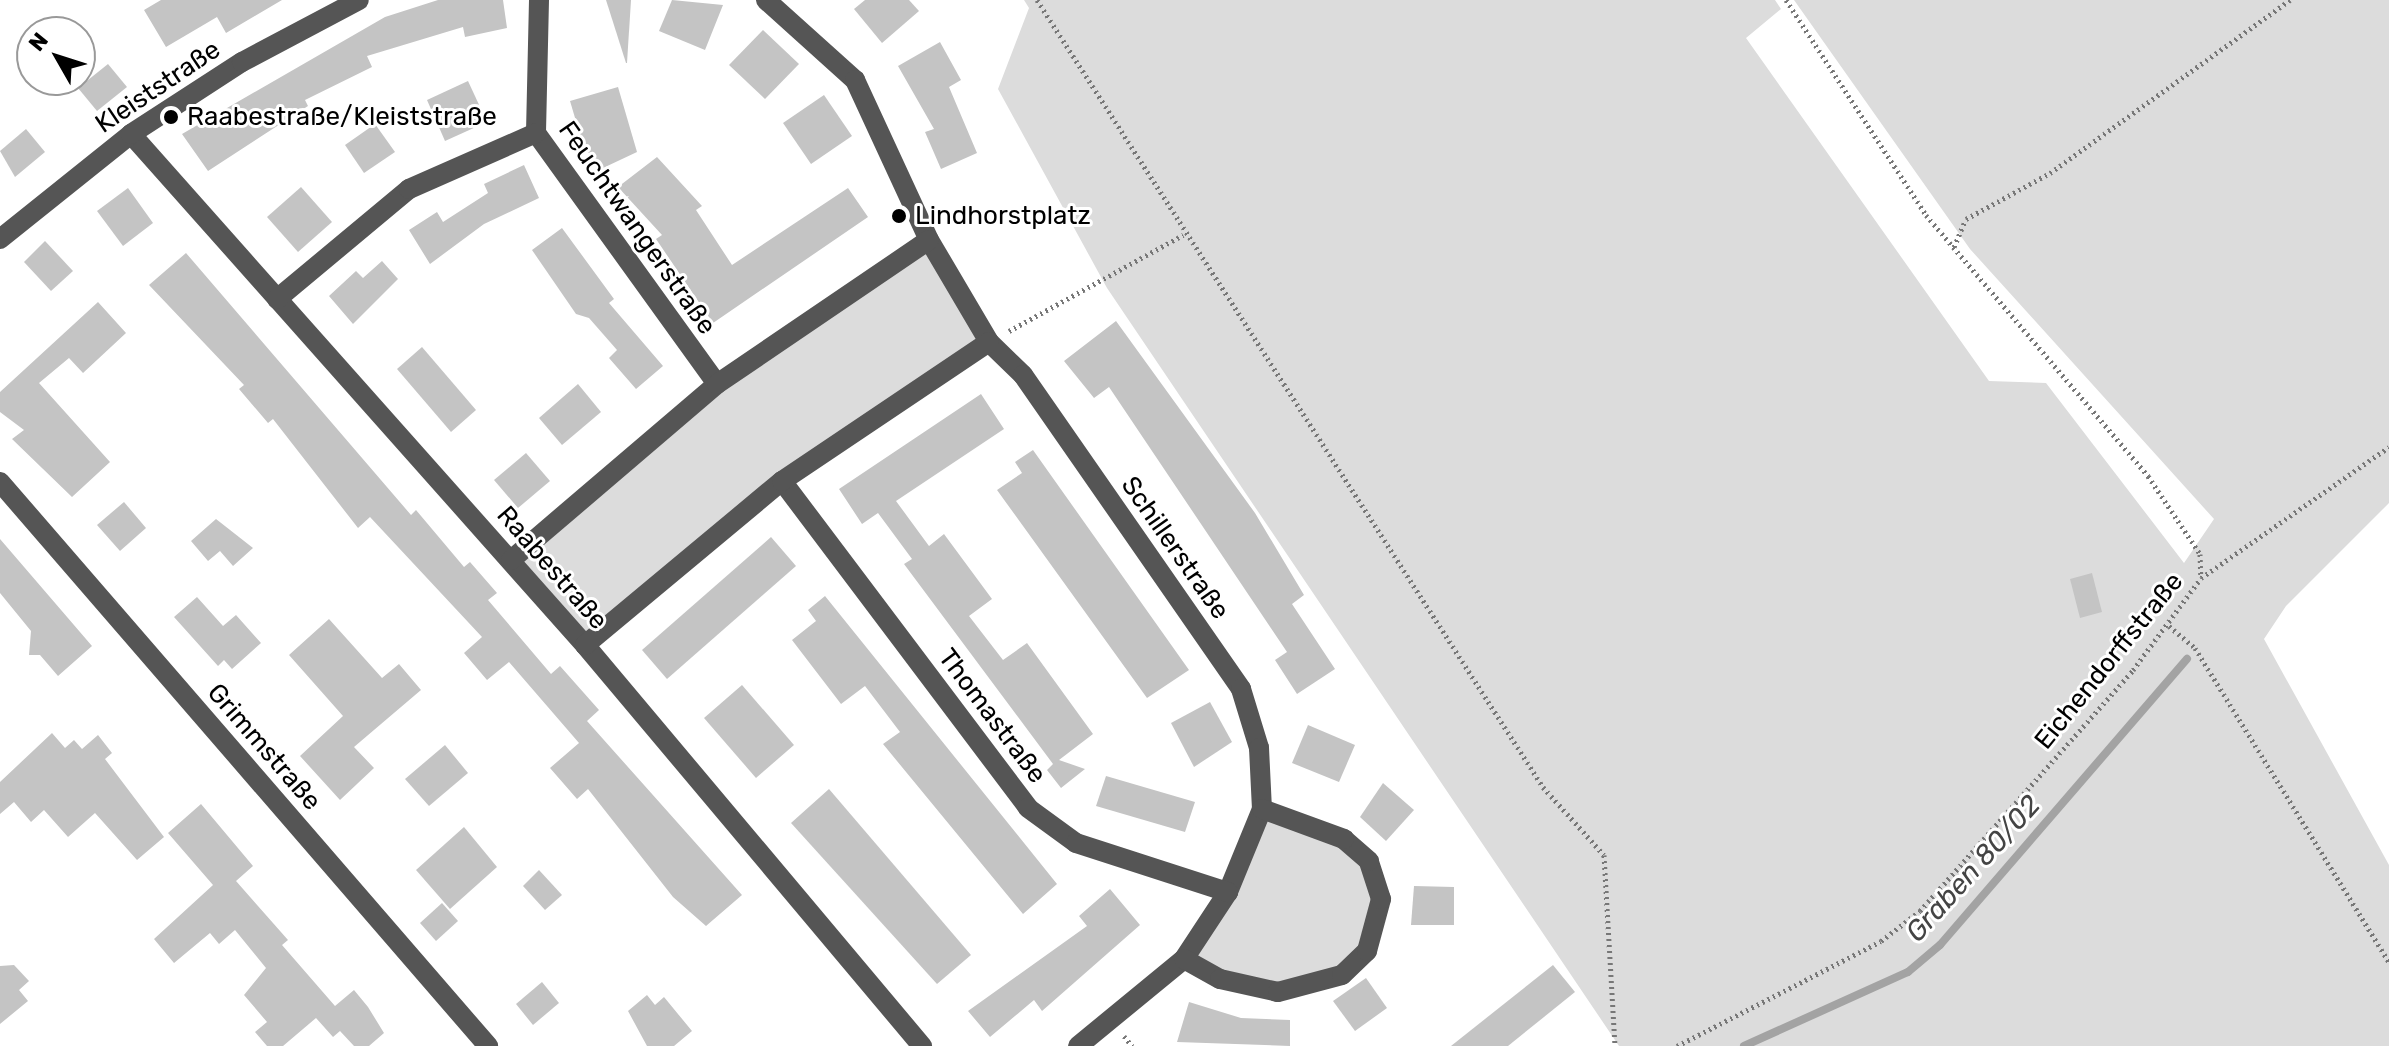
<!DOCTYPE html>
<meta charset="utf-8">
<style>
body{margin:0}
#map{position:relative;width:2389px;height:1046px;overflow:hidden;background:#fff;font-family:Rubik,sans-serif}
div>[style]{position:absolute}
.green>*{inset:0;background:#dcdcdc}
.stream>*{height:8px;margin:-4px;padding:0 4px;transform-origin:4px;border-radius:4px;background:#a3a3a3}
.building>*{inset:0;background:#c4c4c4}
.path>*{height:5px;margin-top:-2.5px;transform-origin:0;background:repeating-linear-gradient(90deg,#777 0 2px,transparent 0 6px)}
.minor>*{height:20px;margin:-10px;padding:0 10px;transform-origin:10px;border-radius:10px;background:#555}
.dots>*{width:22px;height:22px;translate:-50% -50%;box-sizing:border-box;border:4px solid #fff;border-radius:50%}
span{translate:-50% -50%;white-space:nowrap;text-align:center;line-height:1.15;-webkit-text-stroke:6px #fff;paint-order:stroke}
.street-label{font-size:26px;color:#000}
.poi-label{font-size:26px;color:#000}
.left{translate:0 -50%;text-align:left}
.water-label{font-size:28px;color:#444;font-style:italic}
.north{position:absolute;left:16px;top:16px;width:80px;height:80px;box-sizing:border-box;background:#fff;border:2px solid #999;border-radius:50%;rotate:309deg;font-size:22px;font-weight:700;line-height:32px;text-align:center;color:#000}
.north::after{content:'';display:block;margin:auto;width:28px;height:36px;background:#000;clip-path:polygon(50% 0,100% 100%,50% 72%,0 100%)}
</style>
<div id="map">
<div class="green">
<i style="clip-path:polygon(1024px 0,1775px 0,1781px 9px,1746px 38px,1989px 381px,2046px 383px,2184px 563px,2214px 519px,1970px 249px,1794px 0,2389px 0,2389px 503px,2286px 606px,2264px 639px,2389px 865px,2389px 1046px,1619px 1046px,1107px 288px,998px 89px,1029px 8px)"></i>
<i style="clip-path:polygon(928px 244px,984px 342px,586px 640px,515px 560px,713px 391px)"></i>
<i style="clip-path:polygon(1264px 812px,1312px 827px,1366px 862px,1377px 923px,1341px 973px,1279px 990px,1188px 959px)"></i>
</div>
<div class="stream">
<i style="left:1744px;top:1046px;width:180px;rotate:-24.3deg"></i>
<i style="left:1908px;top:972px;width:42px;rotate:-40.2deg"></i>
<i style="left:1940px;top:945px;width:378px;rotate:-49.2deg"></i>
</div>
<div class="building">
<i style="clip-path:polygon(161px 0,282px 0,226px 33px,217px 17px,166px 47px,144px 10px)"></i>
<i style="clip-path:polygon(438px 0,503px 0,507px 28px,465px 37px,463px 27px,367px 56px,372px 67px,305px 100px,308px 106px,208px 171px,182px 134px,385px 17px)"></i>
<i style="clip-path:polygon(606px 0,631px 0,627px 63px,626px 63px)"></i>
<i style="clip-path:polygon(672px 0,723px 5px,705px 50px,659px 31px)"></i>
<i style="clip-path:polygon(865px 0,909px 0,919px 11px,882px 43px,854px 9px)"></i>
<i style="clip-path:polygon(763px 30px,799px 64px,765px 99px,729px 65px)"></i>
<i style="clip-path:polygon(940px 42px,961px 80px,949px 87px,977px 153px,941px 169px,925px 132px,934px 129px,898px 66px)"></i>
<i style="clip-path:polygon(108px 64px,127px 87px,97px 111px,78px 88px)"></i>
<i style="clip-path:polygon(468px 81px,487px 122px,445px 141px,427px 100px)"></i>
<i style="clip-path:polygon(618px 87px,637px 152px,603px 168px,584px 148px,570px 101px)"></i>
<i style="clip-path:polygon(824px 95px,852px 136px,811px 164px,783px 123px)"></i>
<i style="clip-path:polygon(375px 124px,395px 152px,364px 173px,345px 145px)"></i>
<i style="clip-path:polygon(26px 129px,45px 152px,15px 177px,0 151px)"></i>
<i style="clip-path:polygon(657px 157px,702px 206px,696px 210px,732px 265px,848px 188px,868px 217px,713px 323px,656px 239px,662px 235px,618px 187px)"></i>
<i style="clip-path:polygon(524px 165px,539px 198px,484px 224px,430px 264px,409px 230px,437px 212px,443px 222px,488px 193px,484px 184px)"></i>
<i style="clip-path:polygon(301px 187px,332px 222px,298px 252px,267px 217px)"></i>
<i style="clip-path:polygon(128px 188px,153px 223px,123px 246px,97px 211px)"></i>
<i style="clip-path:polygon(562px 228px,614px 299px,609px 303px,663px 366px,636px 389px,609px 358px,617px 350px,589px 318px,576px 314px,532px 250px)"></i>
<i style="clip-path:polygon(45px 241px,73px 271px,51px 291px,24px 262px)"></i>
<i style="clip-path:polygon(186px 253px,411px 515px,416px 510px,464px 567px,470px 562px,497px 593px,488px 600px,551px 674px,560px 666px,599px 710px,587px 721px,742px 895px,706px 926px,673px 897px,588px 789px,577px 799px,550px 768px,579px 743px,509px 662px,487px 680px,464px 653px,482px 637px,370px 517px,358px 528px,273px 419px,268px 423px,239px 389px,244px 385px,149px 285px)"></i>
<i style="clip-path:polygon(382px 261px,398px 279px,353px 324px,329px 296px,356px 271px,363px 278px)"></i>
<i style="clip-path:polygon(98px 302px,126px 333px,83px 373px,69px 358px,39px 383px,110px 462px,72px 497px,12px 439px,24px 430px,0 412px,0 392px)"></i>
<i style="clip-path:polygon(1116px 321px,1255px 513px,1304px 595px,1292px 604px,1335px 669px,1297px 694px,1275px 660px,1287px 652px,1109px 387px,1094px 398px,1064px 361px)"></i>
<i style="clip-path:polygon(422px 347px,476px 410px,451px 432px,397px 369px)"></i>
<i style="clip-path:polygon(578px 384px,601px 412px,562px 445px,539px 418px)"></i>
<i style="clip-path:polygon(981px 394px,1004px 429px,896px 501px,929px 546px,944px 534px,992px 599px,969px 616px,1003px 660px,1027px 643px,1093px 734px,1059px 760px,1085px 769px,1061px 788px,1047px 770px,1053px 764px,904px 564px,912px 559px,878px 513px,862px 524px,839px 489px)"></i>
<i style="clip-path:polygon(1033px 450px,1189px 670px,1147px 698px,997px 490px,1022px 473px,1015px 462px)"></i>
<i style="clip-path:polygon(526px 453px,550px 481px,518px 508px,494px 480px)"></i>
<i style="clip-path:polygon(124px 502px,146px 528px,120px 551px,97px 525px)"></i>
<i style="clip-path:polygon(216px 519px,253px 548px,233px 566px,220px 551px,208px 561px,191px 541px)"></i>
<i style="clip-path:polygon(771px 537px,796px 566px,667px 679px,642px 650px)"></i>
<i style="clip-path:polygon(0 539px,92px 646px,58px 676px,40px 655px,29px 655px,31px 631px,0 593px)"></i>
<i style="clip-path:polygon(2092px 573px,2102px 612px,2080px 618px,2070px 579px)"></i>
<i style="clip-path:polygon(825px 596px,1057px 884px,1023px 914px,883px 744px,900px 732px,865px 686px,841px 704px,792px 640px,816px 621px,808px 610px)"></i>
<i style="clip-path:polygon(197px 597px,223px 626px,236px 615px,261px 643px,232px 669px,224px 660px,218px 666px,174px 617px)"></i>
<i style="clip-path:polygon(329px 619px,382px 678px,399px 664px,421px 690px,354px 747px,374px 768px,340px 800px,300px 756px,343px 716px,289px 655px)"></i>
<i style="clip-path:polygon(742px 685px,794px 745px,756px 778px,704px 718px)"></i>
<i style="clip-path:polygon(1210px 702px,1232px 742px,1194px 767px,1171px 723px)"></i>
<i style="clip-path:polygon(1308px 725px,1355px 745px,1339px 782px,1292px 763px)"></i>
<i style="clip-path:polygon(52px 733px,65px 748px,74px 740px,82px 749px,98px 735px,112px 753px,105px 759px,164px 837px,137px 860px,95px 813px,68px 837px,44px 810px,31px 822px,14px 802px,0 814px,0 782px)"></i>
<i style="clip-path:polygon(445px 745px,468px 773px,429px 806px,405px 779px)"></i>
<i style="clip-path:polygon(1106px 776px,1195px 802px,1185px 832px,1096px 806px)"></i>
<i style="clip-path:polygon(1383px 783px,1414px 810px,1386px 841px,1360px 817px)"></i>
<i style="clip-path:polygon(829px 789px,971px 955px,937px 984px,791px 823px)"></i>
<i style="clip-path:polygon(201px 804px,253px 866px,236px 881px,288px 940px,282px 945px,335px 1006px,354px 990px,368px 1007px,384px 1033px,369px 1046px,354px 1046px,340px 1031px,333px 1037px,316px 1018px,283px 1046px,267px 1046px,255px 1032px,267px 1022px,244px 995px,266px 968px,235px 930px,219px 944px,210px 933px,174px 963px,154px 939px,213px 885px,168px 833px)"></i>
<i style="clip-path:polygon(464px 827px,497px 867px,450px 909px,416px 870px)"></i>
<i style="clip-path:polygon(539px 870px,562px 895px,545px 910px,523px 886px)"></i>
<i style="clip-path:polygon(1414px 886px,1454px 887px,1454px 925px,1411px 925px)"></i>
<i style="clip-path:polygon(1110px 889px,1140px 925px,1042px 1011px,1034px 1000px,990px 1037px,968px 1011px,1087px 926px,1079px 916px)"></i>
<i style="clip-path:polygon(442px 903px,458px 921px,436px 941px,420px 923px)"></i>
<i style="clip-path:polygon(14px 965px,29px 981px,19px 990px,28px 1001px,0 1024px,0 966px)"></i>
<i style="clip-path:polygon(1553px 965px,1575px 992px,1508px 1046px,1451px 1046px)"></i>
<i style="clip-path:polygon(1366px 978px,1387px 1008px,1355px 1031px,1333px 1001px)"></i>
<i style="clip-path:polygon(542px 982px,559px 1003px,533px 1025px,516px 1004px)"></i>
<i style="clip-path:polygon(647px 995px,655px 1005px,664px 997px,692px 1031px,674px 1046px,647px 1046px,628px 1011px)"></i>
<i style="clip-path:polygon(1189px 1002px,1241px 1018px,1290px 1020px,1290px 1046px,1177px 1042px)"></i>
</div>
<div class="path">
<i style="left:1037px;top:0;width:936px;rotate:57.26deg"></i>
<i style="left:1543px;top:787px;width:91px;rotate:48.1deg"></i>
<i style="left:1604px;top:855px;width:191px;rotate:86.7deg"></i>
<i style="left:1786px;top:0;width:257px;rotate:56.9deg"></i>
<i style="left:1926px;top:215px;width:343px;rotate:49.6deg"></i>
<i style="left:2148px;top:476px;width:94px;rotate:56.3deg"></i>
<i style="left:2200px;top:554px;width:24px;rotate:88deg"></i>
<i style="left:1954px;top:247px;width:30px;rotate:-67deg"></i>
<i style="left:1966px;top:219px;width:96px;rotate:-28.7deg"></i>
<i style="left:2050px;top:173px;width:296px;rotate:-35.8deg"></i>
<i style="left:1009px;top:331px;width:199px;rotate:-28.9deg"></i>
<i style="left:2169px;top:626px;width:34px;rotate:40deg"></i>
<i style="left:2195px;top:648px;width:369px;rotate:58.3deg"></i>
<i style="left:1124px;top:1036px;width:13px;rotate:51deg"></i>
<i style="left:1677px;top:1046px;width:229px;rotate:-27.2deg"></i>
<i style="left:1881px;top:941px;width:49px;rotate:-37.6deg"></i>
<i style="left:1920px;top:911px;width:322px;rotate:-48.5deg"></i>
<i style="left:2133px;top:670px;width:114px;rotate:-53.5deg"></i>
<i style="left:2201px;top:578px;width:229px;rotate:-34.9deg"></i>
</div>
<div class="minor">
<i style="left:539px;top:0;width:133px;rotate:91.3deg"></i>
<i style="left:536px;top:133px;width:309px;rotate:54.2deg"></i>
<i style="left:766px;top:0;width:120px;rotate:42deg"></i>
<i style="left:855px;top:80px;width:176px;rotate:65.2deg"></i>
<i style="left:929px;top:240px;width:118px;rotate:59.5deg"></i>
<i style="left:989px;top:342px;width:47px;rotate:44.1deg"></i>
<i style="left:1023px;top:375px;width:382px;rotate:55.2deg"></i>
<i style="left:1241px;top:689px;width:62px;rotate:73deg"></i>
<i style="left:1259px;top:748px;width:61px;rotate:87.2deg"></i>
<i style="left:1262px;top:809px;width:90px;rotate:112.3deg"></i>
<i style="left:1228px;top:892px;width:80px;rotate:123.3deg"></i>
<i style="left:1184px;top:959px;width:137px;rotate:140.6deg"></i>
<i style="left:131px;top:134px;width:684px;rotate:48.38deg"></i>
<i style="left:585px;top:645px;width:524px;rotate:49.96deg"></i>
<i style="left:0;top:239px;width:168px;rotate:-38.7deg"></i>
<i style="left:131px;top:134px;width:132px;rotate:-33deg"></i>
<i style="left:242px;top:62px;width:132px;rotate:-27.9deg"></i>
<i style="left:277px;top:299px;width:172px;rotate:-39.8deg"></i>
<i style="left:409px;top:189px;width:139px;rotate:-23.8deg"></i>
<i style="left:782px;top:481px;width:409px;rotate:53deg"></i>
<i style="left:1028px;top:808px;width:59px;rotate:36.1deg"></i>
<i style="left:1076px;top:843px;width:160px;rotate:17.9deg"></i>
<i style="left:0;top:482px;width:746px;rotate:49.13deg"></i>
<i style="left:511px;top:560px;width:271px;rotate:-40.5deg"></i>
<i style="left:717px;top:384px;width:256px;rotate:-34.2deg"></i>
<i style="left:585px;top:645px;width:256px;rotate:-39.8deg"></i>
<i style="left:782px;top:481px;width:249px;rotate:-33.9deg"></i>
<i style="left:1184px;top:959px;width:41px;rotate:29.1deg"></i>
<i style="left:1220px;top:979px;width:59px;rotate:12.6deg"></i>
<i style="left:1278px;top:992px;width:66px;rotate:-14.9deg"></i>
<i style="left:1342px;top:975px;width:35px;rotate:-44deg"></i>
<i style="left:1367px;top:951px;width:54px;rotate:-74.9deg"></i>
<i style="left:1381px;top:899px;width:40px;rotate:-108deg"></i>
<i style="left:1369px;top:861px;width:33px;rotate:-139deg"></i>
<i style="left:1344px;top:839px;width:87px;rotate:-159.9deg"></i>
</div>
<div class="dots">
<i style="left:171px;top:117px;background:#000"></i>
<i style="left:899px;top:216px;background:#000"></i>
</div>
<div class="street-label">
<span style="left:158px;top:87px;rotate:-34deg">Kleiststraße</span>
<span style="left:637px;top:228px;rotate:55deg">Feuchtwangerstraße</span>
<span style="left:1175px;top:548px;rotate:55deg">Schillerstraße</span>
<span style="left:552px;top:568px;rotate:49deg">Raabestraße</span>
<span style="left:2109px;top:661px;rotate:-51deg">Eichendorffstraße</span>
<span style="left:992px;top:716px;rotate:53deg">Thomastraße</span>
<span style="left:264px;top:747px;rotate:49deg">Grimmstraße</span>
</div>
<div class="poi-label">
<span class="left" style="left:187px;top:117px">Raabestraße/Kleiststraße</span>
<span class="left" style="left:915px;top:216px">Lindhorstplatz</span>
</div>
<div class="water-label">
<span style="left:1973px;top:869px;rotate:-48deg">Graben 80/02</span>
</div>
<div class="north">N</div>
</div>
